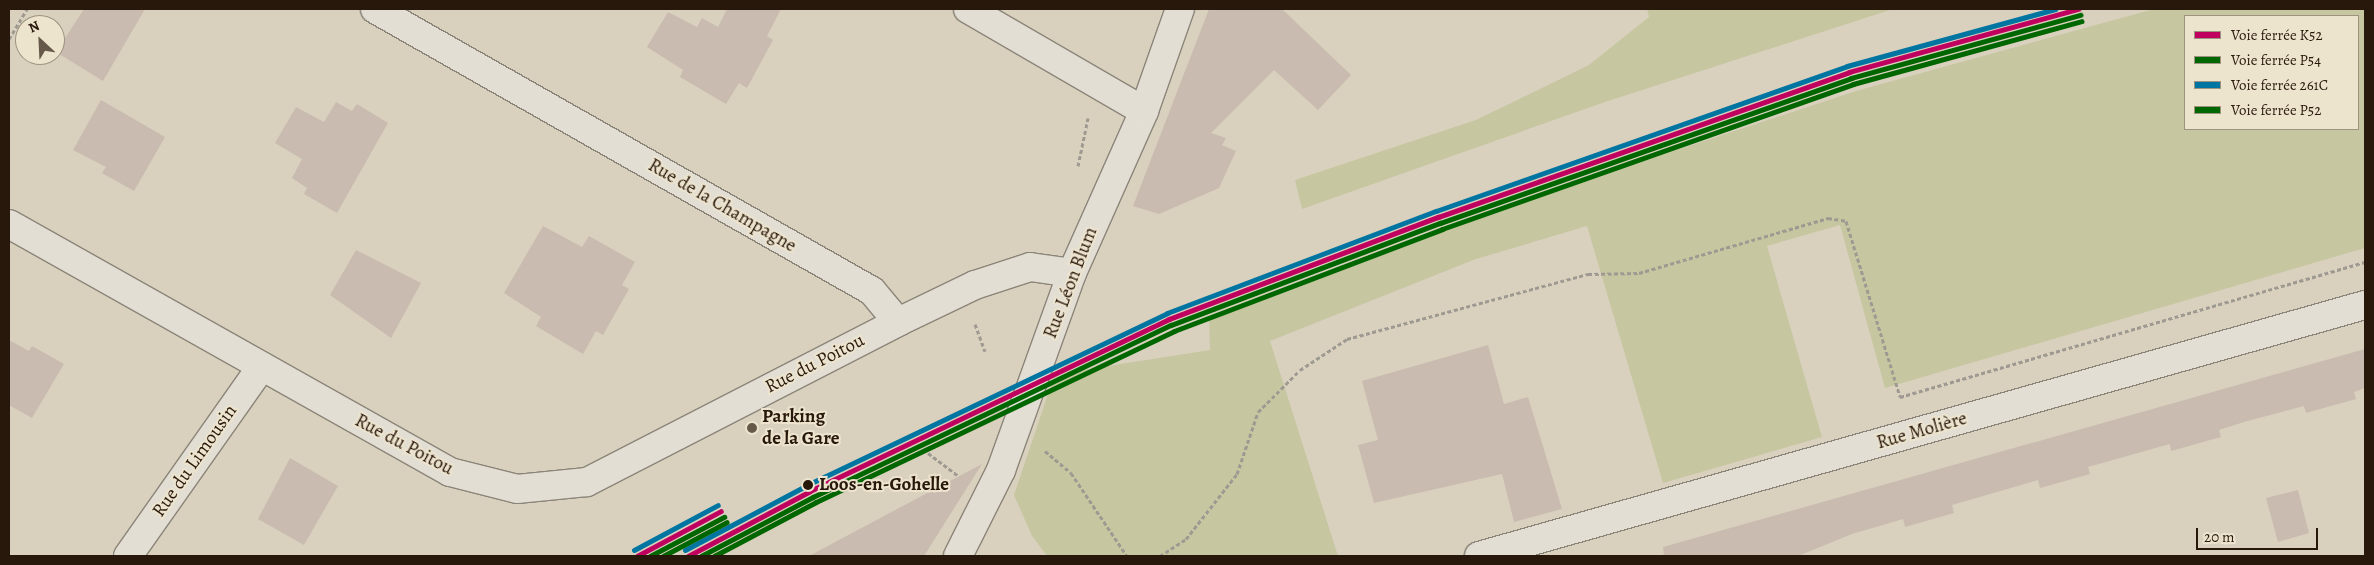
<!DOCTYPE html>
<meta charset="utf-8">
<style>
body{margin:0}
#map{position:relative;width:2374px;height:565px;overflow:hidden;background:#d9d1be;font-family:Alegreya,serif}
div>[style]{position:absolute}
.green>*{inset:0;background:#c6c6a1}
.building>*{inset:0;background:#c9bbaf}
.path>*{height:3px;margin-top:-1.5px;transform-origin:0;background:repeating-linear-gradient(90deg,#9e9a92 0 4px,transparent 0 6.5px)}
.roads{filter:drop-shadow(1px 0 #8b8579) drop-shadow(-1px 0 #8b8579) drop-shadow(0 1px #8b8579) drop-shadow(0 -1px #8b8579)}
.minor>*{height:28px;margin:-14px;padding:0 14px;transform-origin:14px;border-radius:14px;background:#e2ded4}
.tertiary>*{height:28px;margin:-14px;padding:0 14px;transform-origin:14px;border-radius:14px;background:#e2ded4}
.rail-1>*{height:5px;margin:-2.5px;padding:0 2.5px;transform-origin:2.5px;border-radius:2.5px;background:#bf005f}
.rail-2>*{height:5px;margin:-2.5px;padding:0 2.5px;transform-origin:2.5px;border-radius:2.5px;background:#060}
.rail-3>*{height:5px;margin:-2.5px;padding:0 2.5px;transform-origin:2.5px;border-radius:2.5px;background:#0075a1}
.rail-4>*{height:5px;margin:-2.5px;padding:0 2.5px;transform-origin:2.5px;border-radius:2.5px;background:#060}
.dots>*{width:14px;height:14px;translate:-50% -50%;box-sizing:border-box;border:2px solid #ede4ce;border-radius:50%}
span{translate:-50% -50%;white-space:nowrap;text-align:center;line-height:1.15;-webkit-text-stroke:4px #ede4ce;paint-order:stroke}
.street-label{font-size:19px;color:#28180b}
.poi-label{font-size:19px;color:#28180b;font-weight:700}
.left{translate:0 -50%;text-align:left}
.stop-label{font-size:19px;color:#28180b;font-weight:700}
.frame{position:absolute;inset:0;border:10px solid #28180b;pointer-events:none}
.legend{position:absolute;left:2184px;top:15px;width:175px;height:115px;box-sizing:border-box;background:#ede4ce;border:1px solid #9e9280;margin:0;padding:6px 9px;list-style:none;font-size:15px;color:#28180b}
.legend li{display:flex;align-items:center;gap:10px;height:25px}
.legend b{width:25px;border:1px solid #9e9280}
.north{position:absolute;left:15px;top:15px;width:50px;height:50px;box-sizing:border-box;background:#ede4ce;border:1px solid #9e9280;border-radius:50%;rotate:335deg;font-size:14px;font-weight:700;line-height:20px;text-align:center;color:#28180b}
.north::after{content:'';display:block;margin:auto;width:18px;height:22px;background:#66594a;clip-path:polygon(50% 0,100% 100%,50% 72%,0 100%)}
.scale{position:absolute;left:2196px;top:528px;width:122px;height:22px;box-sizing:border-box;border:2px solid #28180b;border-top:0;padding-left:6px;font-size:15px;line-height:18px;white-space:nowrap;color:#28180b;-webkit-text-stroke:4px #ede4ce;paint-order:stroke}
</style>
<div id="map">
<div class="green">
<i style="clip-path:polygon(1647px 9px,1893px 9px,1605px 102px,1302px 209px,1295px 180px,1476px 120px,1589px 65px,1649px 17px)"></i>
<i style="clip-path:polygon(evenodd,2154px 9px,2365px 9px,2365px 248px,1885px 388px,1840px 225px,1767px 246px,1822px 437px,1663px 483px,1587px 226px,1476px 259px,1270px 341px,1338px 556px,1047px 556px,1032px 536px,1014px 495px,1052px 382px,1076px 371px,1210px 350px,1209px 318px,1459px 222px,1856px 91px,2154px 9px,2185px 16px,2358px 16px,2358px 129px,2185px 129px,2185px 16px)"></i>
</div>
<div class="building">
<i style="clip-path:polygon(84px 9px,145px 9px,103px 81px,56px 52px)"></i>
<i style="clip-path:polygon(727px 9px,781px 9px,767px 36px,773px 40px,747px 88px,739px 83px,726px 104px,680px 77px,683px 70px,647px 47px,668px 12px,697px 27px,702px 18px,718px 27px)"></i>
<i style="clip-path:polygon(1209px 9px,1282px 9px,1351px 75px,1318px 110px,1274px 70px,1211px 133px,1226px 138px,1222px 145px,1236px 151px,1219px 188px,1159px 214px,1133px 206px)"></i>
<i style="clip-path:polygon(101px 100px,165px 137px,134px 191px,102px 173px,106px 167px,73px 150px)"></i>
<i style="clip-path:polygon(336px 102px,352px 111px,357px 104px,388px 123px,337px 213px,304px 194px,307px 188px,292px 178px,302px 159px,275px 143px,296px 107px,324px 122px)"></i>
<i style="clip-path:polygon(543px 226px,582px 247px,589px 236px,635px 262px,622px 285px,629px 289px,603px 335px,596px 331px,583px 354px,536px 326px,541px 317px,504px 293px)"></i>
<i style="clip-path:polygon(356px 250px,421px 283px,391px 338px,330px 295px)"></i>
<i style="clip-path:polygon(9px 340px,29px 351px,32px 346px,64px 364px,32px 418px,9px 405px)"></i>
<i style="clip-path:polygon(1488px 345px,1504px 404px,1528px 397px,1562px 509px,1514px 522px,1502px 474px,1374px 503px,1358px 445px,1378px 440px,1362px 381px)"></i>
<i style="clip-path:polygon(2365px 349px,2365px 388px,2354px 392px,2356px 399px,2306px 413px,2304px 406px,2244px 422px,2219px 430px,2221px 437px,2171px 451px,2170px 444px,2088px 467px,2090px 474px,2040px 488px,2038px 480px,1952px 505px,1954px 513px,1905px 527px,1903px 519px,1852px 534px,1798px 556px,1664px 556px,1663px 547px)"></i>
<i style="clip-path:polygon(290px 458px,338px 486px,304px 545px,258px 519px)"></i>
<i style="clip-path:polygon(982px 464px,924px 556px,809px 556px,884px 516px)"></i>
<i style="clip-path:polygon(2298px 490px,2309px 533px,2278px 542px,2266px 498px)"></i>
</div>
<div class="path">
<i style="left:9px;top:39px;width:35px;rotate:-59deg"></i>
<i style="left:1078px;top:166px;width:49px;rotate:-78.2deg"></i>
<i style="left:975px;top:324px;width:29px;rotate:70deg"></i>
<i style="left:1900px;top:397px;width:484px;rotate:-16.2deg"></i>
<i style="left:1045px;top:451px;width:34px;rotate:40deg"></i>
<i style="left:1071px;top:473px;width:100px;rotate:56deg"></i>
<i style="left:928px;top:453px;width:38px;rotate:37deg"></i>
<i style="left:1160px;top:556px;width:31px;rotate:-33deg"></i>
<i style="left:1186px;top:539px;width:83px;rotate:-51.9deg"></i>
<i style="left:1237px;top:474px;width:65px;rotate:-71.3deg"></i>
<i style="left:1258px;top:412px;width:59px;rotate:-45deg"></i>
<i style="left:1300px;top:370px;width:56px;rotate:-33.4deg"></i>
<i style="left:1347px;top:339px;width:250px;rotate:-15.1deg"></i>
<i style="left:1588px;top:274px;width:51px;rotate:-1.1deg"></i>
<i style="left:1639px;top:273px;width:197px;rotate:-16.2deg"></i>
<i style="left:1828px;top:218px;width:18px;rotate:9deg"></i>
<i style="left:1846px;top:221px;width:184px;rotate:72.9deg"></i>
</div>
<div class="roads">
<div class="minor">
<i style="left:375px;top:9px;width:571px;rotate:29.57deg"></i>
<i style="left:872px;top:291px;width:40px;rotate:50deg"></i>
<i style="left:898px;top:322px;width:85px;rotate:-25.7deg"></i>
<i style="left:975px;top:285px;width:58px;rotate:-18.1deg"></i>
<i style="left:1030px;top:267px;width:42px;rotate:8.1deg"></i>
<i style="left:968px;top:9px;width:203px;rotate:30.1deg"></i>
<i style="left:9px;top:224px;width:506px;rotate:29.35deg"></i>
<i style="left:450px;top:472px;width:69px;rotate:14.2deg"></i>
<i style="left:517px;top:489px;width:70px;rotate:-5.7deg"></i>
<i style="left:587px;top:482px;width:350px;rotate:-27.2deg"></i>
<i style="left:128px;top:556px;width:232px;rotate:-54.8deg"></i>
<i style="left:1479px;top:556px;width:921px;rotate:-15.82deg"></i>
</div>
<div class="tertiary">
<i style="left:958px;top:556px;width:96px;rotate:-63.4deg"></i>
<i style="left:1001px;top:470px;width:209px;rotate:-70.2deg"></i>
<i style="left:1072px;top:273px;width:177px;rotate:-66deg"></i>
<i style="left:1144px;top:111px;width:108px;rotate:-70.6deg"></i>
</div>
</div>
<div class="rail-1">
<i style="left:637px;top:556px;width:95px;rotate:-28.2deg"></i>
<i style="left:688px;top:556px;width:138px;rotate:-28deg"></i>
<i style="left:810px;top:491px;width:398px;rotate:-25.6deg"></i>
<i style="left:1169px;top:319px;width:288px;rotate:-20.8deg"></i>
<i style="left:1438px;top:217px;width:436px;rotate:-19.4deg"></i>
<i style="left:1849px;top:72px;width:238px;rotate:-15.4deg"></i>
</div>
<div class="rail-2">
<i style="left:650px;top:556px;width:84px;rotate:-27.8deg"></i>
<i style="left:701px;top:556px;width:127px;rotate:-27.8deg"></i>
<i style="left:813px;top:497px;width:397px;rotate:-25.7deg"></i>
<i style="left:1171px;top:325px;width:288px;rotate:-20.8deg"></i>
<i style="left:1440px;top:223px;width:436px;rotate:-19.4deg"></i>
<i style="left:1851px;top:78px;width:238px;rotate:-15.4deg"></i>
</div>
<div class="rail-3">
<i style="left:634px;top:550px;width:95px;rotate:-28.2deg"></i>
<i style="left:685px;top:550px;width:138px;rotate:-28deg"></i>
<i style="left:807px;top:485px;width:399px;rotate:-25.5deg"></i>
<i style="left:1167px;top:313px;width:288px;rotate:-20.8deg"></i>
<i style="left:1436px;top:211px;width:436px;rotate:-19.4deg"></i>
<i style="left:1847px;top:66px;width:216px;rotate:-15.3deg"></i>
</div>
<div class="rail-4">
<i style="left:663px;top:556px;width:72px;rotate:-28deg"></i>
<i style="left:714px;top:556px;width:115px;rotate:-27.9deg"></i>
<i style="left:816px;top:502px;width:397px;rotate:-25.5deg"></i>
<i style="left:1174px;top:331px;width:287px;rotate:-20.8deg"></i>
<i style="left:1442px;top:229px;width:436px;rotate:-19.4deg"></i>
<i style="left:1853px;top:84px;width:237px;rotate:-15.4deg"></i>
</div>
<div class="dots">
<i style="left:752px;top:428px;background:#66594a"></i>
<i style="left:808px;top:485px;background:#28180b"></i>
</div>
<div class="street-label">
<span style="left:722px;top:206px;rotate:30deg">Rue de la Champagne</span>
<span style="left:1071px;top:283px;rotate:-69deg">Rue Léon Blum</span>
<span style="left:815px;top:364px;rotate:-27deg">Rue du Poitou</span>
<span style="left:1922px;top:431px;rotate:-16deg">Rue Molière</span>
<span style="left:404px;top:445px;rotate:28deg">Rue du Poitou</span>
<span style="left:195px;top:461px;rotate:-55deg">Rue du Limousin</span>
</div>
<div class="poi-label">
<span class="left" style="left:762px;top:428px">Parking<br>de la Gare</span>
</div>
<div class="stop-label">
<span class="left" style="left:819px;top:485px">Loos-en-Gohelle</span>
</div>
<div class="frame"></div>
<ul class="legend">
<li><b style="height:6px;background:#bf005f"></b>Voie ferrée K52</li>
<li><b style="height:6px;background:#060"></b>Voie ferrée P54</li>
<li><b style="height:6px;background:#0075a1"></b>Voie ferrée 261C</li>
<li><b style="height:6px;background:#060"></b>Voie ferrée P52</li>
</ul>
<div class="north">N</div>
<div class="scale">20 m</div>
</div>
